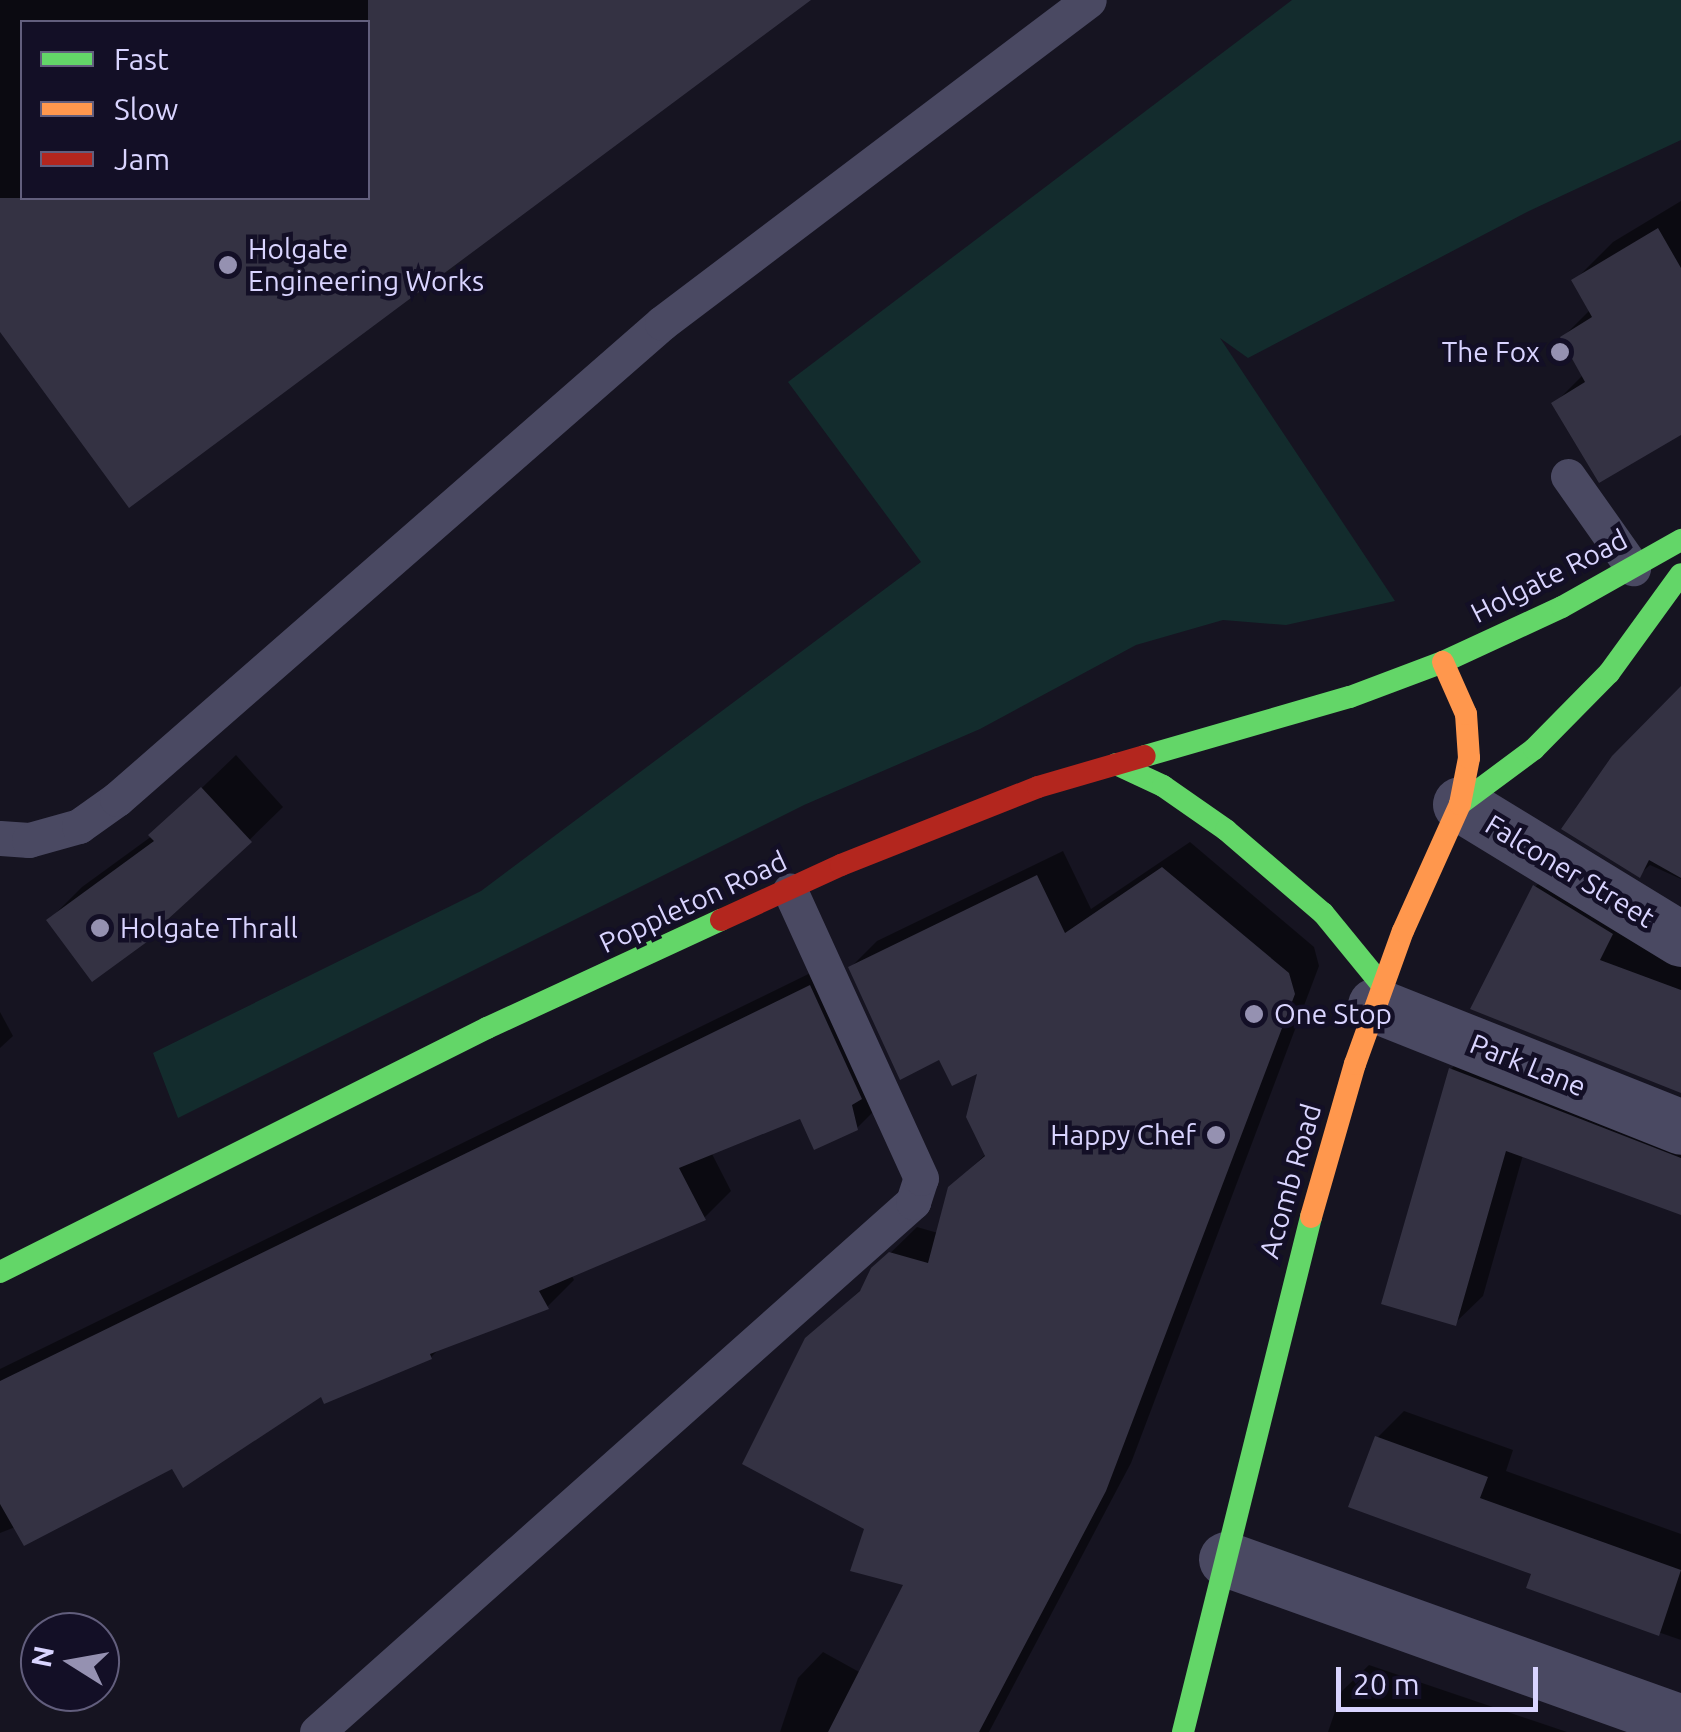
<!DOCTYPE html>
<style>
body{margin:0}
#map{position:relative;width:1681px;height:1732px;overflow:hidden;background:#161421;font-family:Ubuntu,sans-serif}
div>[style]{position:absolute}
.green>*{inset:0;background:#132c2d}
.shadow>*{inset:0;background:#0007}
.building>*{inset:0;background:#343243}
.lane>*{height:35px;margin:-17.5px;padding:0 17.5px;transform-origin:17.5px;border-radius:17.5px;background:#4a4962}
.street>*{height:55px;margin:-27.5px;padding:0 27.5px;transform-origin:27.5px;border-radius:27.5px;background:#4a4962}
.fast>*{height:22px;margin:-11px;padding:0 11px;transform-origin:11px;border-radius:11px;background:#63d668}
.slow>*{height:22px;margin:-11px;padding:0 11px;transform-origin:11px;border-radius:11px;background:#ff974d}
.jam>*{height:22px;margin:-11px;padding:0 11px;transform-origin:11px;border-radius:11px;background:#b3261e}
.dots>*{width:28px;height:28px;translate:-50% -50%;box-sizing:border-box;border:5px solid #130f26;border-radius:50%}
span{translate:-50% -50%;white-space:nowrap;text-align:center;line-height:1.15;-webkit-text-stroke:9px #130f26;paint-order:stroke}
.poi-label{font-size:28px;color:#d9d4ff}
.left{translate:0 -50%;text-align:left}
.right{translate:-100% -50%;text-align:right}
.street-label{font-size:28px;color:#d9d4ff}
.legend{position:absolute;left:20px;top:20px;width:350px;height:180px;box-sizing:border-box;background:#130f26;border:2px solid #625e7d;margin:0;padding:12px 18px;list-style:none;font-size:30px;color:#d9d4ff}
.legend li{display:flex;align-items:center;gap:20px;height:50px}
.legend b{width:50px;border:2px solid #625e7d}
.north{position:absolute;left:20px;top:1612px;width:100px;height:100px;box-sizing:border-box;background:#130f26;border:2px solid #625e7d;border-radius:50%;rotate:281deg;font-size:28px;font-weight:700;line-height:40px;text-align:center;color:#d9d4ff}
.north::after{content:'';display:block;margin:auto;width:35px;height:45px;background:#9591b1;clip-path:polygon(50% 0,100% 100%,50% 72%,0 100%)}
.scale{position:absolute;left:1336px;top:1667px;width:202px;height:45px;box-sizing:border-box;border:5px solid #d9d4ff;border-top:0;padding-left:12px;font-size:30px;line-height:35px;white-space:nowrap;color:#d9d4ff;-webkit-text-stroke:8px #130f26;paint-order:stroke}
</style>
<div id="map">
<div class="green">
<i style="clip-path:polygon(1292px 0,1681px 0,1681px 140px,1529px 211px,1248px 358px,1220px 338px,1395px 601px,1286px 625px,1223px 620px,1136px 645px,980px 729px,804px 805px,178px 1118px,153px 1053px,481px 891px,921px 562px,788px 382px)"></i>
</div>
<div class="shadow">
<i style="clip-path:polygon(evenodd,0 0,807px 0,130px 505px,0 328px,0 0,22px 22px,368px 22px,368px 198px,22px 198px,22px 22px)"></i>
<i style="clip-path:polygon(1681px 201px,1681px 432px,1555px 403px,1584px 374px,1563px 337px,1590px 310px,1574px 281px,1613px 242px)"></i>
<i style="clip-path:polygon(1681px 687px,1681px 879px,1650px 865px,1640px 874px)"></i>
<i style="clip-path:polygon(236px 755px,283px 807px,153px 934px,49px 920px,82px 887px,152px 836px)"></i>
<i style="clip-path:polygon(1190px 842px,1314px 947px,1319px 966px,1131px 1463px,989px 1732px,780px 1732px,798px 1678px,823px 1652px,861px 1673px,906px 1583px,867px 1527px,807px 1339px,865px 1286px,873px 1270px,917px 1227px,938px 1233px,950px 1188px,987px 1153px,981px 1070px,940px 1057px,851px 967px,877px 941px,1063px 851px,1091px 909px)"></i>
<i style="clip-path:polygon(1563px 859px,1681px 953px,1681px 1091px,1535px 887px)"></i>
<i style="clip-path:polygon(837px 960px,884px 1101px,857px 1128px,801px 1116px,711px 1152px,731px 1191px,704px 1218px,571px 1274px,574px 1280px,547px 1307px,441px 1347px,431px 1357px,322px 1394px,173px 1465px,0 1533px,0 1369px)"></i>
<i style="clip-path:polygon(0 1012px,13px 1036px,0 1048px)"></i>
<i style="clip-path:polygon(1479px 1042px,1681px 1122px,1681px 1212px,1523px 1155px,1483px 1296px,1455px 1323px,1451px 1069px)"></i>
<i style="clip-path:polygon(1404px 1411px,1513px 1450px,1506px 1471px,1681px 1534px,1681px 1640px,1529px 1587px,1535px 1572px,1377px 1438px)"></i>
<i style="clip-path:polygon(1369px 1665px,1567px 1732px,1328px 1732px,1342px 1691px)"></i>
</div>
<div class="building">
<i style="clip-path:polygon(368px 0,811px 0,129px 508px,0 332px,0 198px,368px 198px)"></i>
<i style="clip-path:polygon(1658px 228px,1681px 268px,1681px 435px,1599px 483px,1551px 403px,1585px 382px,1560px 337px,1592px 317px,1571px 280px)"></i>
<i style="clip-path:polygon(1681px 686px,1681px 878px,1649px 860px,1640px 878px,1561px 829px,1612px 756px)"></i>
<i style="clip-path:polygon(201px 787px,252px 842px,153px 933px,155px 936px,92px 982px,46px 920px,154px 841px,148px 835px)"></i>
<i style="clip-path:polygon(1162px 867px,1289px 973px,1295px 994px,1106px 1491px,979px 1732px,828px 1732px,903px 1585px,850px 1571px,864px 1529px,742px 1464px,805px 1338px,860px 1291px,871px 1268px,889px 1252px,928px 1263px,948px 1187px,985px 1156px,966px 1117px,977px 1074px,952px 1086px,939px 1060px,900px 1080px,848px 967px,1037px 875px,1065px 933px)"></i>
<i style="clip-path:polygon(1533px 885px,1613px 934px,1600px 960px,1681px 990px,1681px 1093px,1470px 1009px)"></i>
<i style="clip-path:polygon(810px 985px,862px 1099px,852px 1105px,858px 1130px,814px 1150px,800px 1119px,679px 1168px,706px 1220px,539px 1291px,549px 1309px,430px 1354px,432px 1359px,324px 1404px,321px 1397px,183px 1488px,172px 1469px,24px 1546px,0 1504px,0 1381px)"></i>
<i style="clip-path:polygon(1449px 1068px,1681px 1158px,1681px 1215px,1506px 1151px,1456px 1326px,1381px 1304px)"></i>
<i style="clip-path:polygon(1375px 1436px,1488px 1477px,1480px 1498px,1681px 1570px,1659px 1636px,1526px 1588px,1531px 1574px,1348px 1507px)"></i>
</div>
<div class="lane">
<i style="left:1568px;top:476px;width:113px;rotate:54.8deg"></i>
<i style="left:0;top:838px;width:29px;rotate:4deg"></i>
<i style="left:29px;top:840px;width:52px;rotate:-15.6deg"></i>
<i style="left:79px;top:826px;width:47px;rotate:-35.4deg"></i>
<i style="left:117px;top:799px;width:724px;rotate:-41.13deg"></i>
<i style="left:662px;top:323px;width:535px;rotate:-37.11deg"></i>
<i style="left:317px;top:1732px;width:798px;rotate:-41.65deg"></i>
<i style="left:913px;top:1202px;width:25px;rotate:-72deg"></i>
<i style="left:921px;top:1178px;width:316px;rotate:-114.5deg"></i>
</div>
<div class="street">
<i style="left:1460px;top:804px;width:259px;rotate:31.4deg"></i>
<i style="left:1375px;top:1005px;width:329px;rotate:21.7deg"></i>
<i style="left:1226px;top:1559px;width:483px;rotate:19.7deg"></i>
</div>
<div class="fast">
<i style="left:1145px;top:756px;width:213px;rotate:-16.1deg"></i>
<i style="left:1350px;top:697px;width:99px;rotate:-20.6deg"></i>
<i style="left:1443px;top:662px;width:131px;rotate:-24.8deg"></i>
<i style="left:1562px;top:607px;width:137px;rotate:-29.4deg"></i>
<i style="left:1116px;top:764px;width:52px;rotate:25.1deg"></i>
<i style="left:1163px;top:786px;width:77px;rotate:34.9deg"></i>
<i style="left:1226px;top:830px;width:128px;rotate:40.6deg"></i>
<i style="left:1323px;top:913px;width:93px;rotate:50.7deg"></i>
<i style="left:1460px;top:804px;width:92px;rotate:-36.6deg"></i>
<i style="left:1534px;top:749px;width:107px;rotate:-45.4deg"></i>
<i style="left:1609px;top:673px;width:122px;rotate:-54deg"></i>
<i style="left:0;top:1272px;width:545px;rotate:-26.61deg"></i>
<i style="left:487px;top:1028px;width:258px;rotate:-24.8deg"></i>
<i style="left:1183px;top:1732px;width:531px;rotate:-76.04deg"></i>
</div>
<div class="slow">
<i style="left:1311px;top:1217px;width:159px;rotate:-74deg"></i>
<i style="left:1355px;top:1064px;width:141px;rotate:-70.2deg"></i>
<i style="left:1403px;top:931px;width:139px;rotate:-65.8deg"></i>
<i style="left:1460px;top:804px;width:47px;rotate:-78.9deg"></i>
<i style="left:1469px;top:758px;width:44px;rotate:-93.9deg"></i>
<i style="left:1466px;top:714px;width:57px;rotate:-113.9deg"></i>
</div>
<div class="jam">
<i style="left:721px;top:920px;width:132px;rotate:-24.6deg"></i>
<i style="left:841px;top:865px;width:212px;rotate:-21.6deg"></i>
<i style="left:1038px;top:787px;width:111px;rotate:-16.2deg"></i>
</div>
<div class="dots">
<i style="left:228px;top:265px;background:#9591b1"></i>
<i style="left:1560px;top:352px;background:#9591b1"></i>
<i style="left:100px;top:928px;background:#9591b1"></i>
<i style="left:1254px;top:1014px;background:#9591b1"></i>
<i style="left:1216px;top:1135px;background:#9591b1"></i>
</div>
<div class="poi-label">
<span class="left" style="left:248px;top:265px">Holgate<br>Engineering Works</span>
<span class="right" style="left:1540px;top:352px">The Fox</span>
<span class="left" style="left:120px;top:928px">Holgate Thrall</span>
<span class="left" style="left:1274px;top:1014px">One Stop</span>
<span class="right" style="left:1196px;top:1135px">Happy Chef</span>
</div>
<div class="street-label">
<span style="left:1549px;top:576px;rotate:-27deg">Holgate Road</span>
<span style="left:1570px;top:871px;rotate:31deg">Falconer Street</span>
<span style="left:693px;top:902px;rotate:-25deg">Poppleton Road</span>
<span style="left:1528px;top:1065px;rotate:22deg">Park Lane</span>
<span style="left:1290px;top:1181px;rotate:-74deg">Acomb Road</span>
</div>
<ul class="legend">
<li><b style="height:12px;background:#63d668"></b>Fast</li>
<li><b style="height:12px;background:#ff974d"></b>Slow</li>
<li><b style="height:12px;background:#b3261e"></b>Jam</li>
</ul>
<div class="north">N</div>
<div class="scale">20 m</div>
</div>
